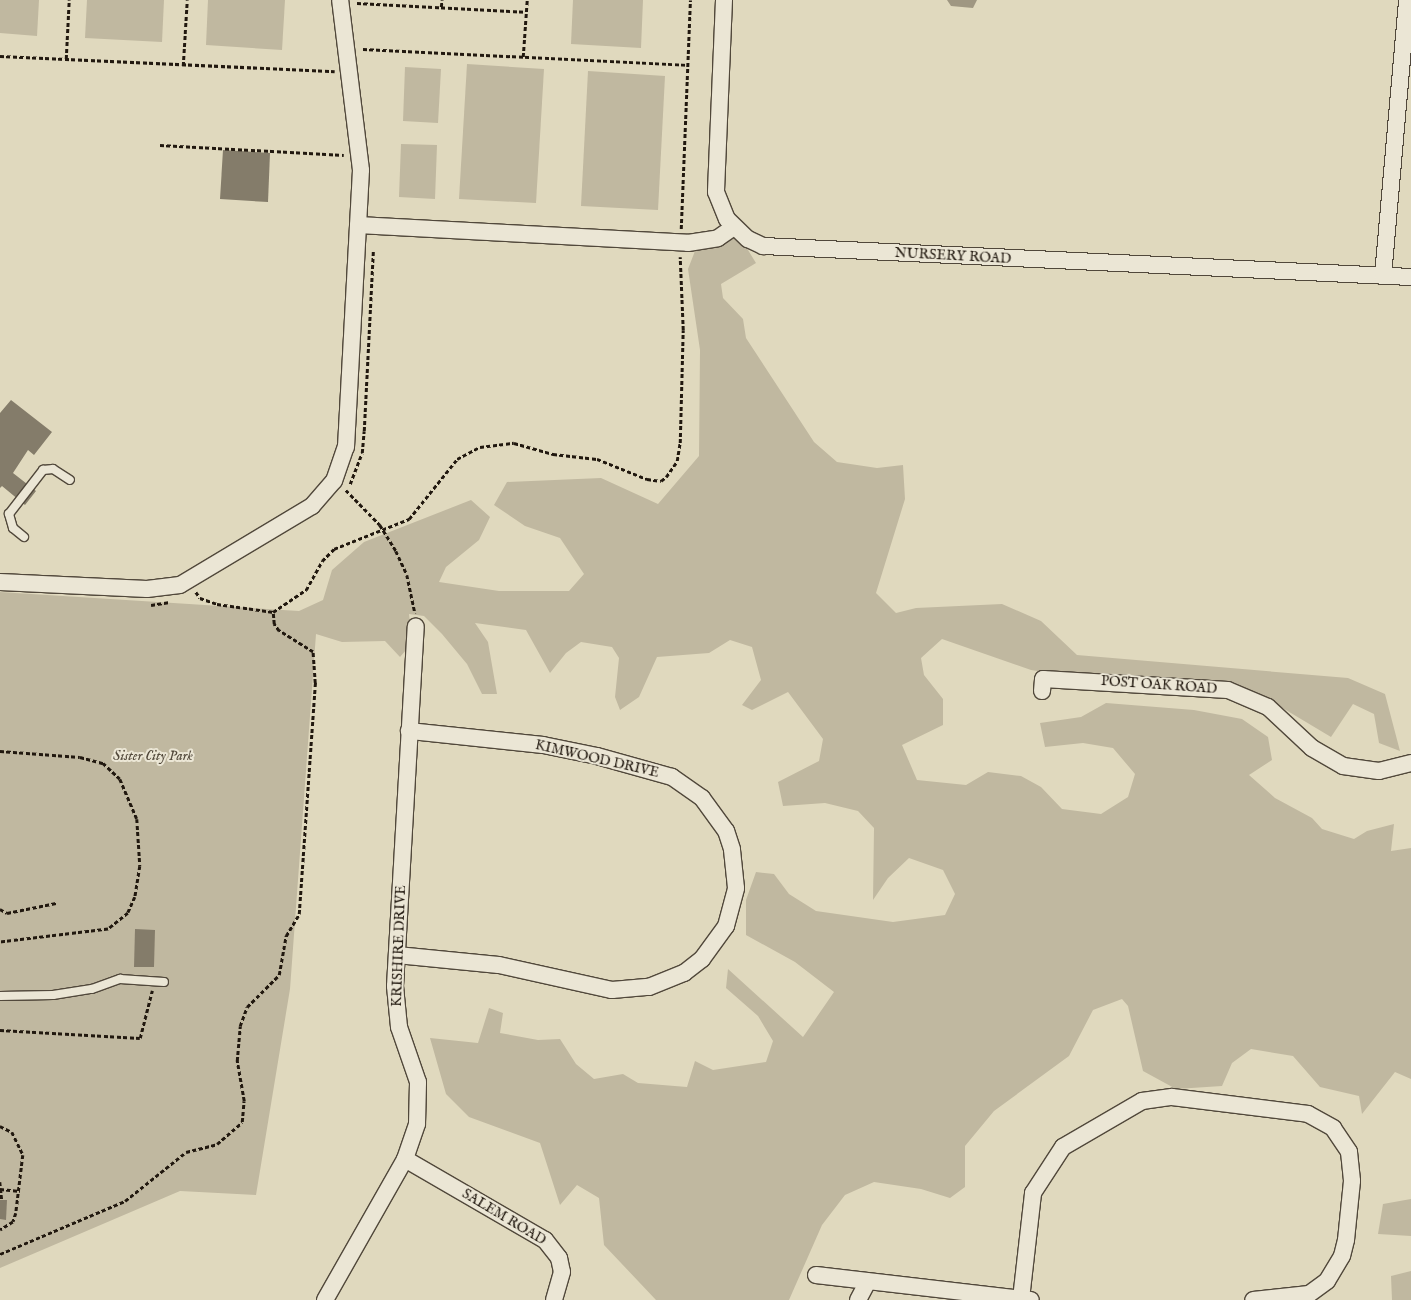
<!DOCTYPE html>
<style>
body{margin:0}
#map{position:relative;width:1411px;height:1300px;overflow:hidden;background:#e0d9be;font-family:"IM FELL English",serif}
div>[style]{position:absolute}
.green>*{inset:0;background:#c0b8a0}
.water>*{inset:0;background:#9f9782}
.building>*{inset:0;background:#847c6a}
.path>*{height:2.5px;margin-top:-1.25px;transform-origin:0;background:repeating-linear-gradient(90deg,#21180f 0 4px,transparent 0 6.5px)}
.roads{filter:drop-shadow(1px 0 #51483b) drop-shadow(-1px 0 #51483b) drop-shadow(0 1px #51483b) drop-shadow(0 -1px #51483b)}
.service>*{height:8px;margin:-4px;padding:0 4px;transform-origin:4px;border-radius:4px;background:#ebe6d5}
.minor>*{height:16px;margin:-8px;padding:0 8px;transform-origin:8px;border-radius:8px;background:#ebe6d5}
span{translate:-50% -50%;white-space:nowrap;text-align:center;line-height:1.15;-webkit-text-stroke:4px #ebe6d5;paint-order:stroke}
.street-label{font-size:14px;color:#21180f}
.park-label{font-size:14px;color:#51483a;font-style:italic}
</style>
<div id="map">
<div class="green">
<i style="clip-path:polygon(0 0,39px 0,37px 36px,0 33px)"></i>
<i style="clip-path:polygon(87px 0,164px 0,162px 42px,85px 38px)"></i>
<i style="clip-path:polygon(208px 0,285px 0,282px 50px,206px 45px)"></i>
<i style="clip-path:polygon(573px 0,643px 0,641px 48px,571px 44px)"></i>
<i style="clip-path:polygon(467px 64px,544px 69px,536px 203px,459px 199px)"></i>
<i style="clip-path:polygon(405px 67px,441px 69px,438px 123px,403px 121px)"></i>
<i style="clip-path:polygon(588px 71px,665px 76px,658px 210px,581px 206px)"></i>
<i style="clip-path:polygon(401px 144px,437px 145px,435px 199px,399px 197px)"></i>
<i style="clip-path:polygon(725px 228px,743px 242px,756px 263px,721px 284px,723px 298px,743px 319px,746px 338px,814px 442px,837px 462px,877px 468px,903px 465px,905px 499px,876px 593px,896px 613px,916px 608px,1002px 604px,1041px 621px,1077px 655px,1348px 678px,1385px 694px,1400px 751px,1379px 743px,1374px 714px,1353px 704px,1331px 737px,1259px 694px,1223px 683px,1075px 677px,1031px 670px,942px 639px,921px 658px,924px 675px,943px 699px,943px 725px,902px 745px,917px 780px,966px 785px,988px 772px,1021px 776px,1041px 787px,1062px 809px,1101px 814px,1128px 797px,1135px 774px,1113px 748px,1083px 743px,1045px 747px,1040px 723px,1081px 717px,1106px 703px,1194px 710px,1242px 719px,1268px 737px,1272px 760px,1249px 775px,1275px 798px,1312px 818px,1322px 829px,1354px 839px,1367px 831px,1394px 824px,1391px 851px,1411px 848px,1411px 1079px,1395px 1072px,1362px 1114px,1359px 1096px,1320px 1087px,1293px 1056px,1251px 1049px,1232px 1063px,1222px 1086px,1176px 1089px,1143px 1071px,1128px 1006px,1122px 999px,1093px 1010px,1069px 1056px,994px 1111px,965px 1146px,965px 1187px,950px 1198px,921px 1189px,874px 1182px,845px 1195px,822px 1225px,789px 1300px,656px 1300px,604px 1245px,599px 1198px,577px 1185px,560px 1205px,540px 1143px,469px 1117px,446px 1094px,430px 1038px,478px 1043px,489px 1008px,503px 1013px,500px 1033px,538px 1040px,560px 1039px,576px 1064px,594px 1079px,623px 1074px,638px 1083px,687px 1087px,695px 1061px,713px 1070px,766px 1062px,773px 1041px,758px 1016px,726px 988px,728px 969px,803px 1037px,834px 992px,795px 962px,746px 935px,746px 900px,756px 872px,774px 874px,789px 894px,816px 911px,893px 922px,945px 915px,955px 894px,943px 870px,909px 858px,888px 878px,873px 900px,874px 828px,858px 811px,825px 803px,783px 806px,778px 782px,819px 761px,823px 739px,788px 692px,752px 710px,742px 705px,761px 680px,752px 647px,730px 640px,709px 653px,657px 657px,639px 697px,620px 710px,615px 697px,619px 658px,612px 647px,581px 642px,566px 653px,550px 673px,526px 630px,475px 623px,488px 642px,497px 694px,482px 694px,467px 664px,442px 634px,424px 616px,409px 614px,412px 643px,400px 657px,385px 641px,342px 642px,316px 634px,290px 989px,256px 1195px,180px 1191px,0 1268px,0 592px,299px 611px,323px 600px,332px 570px,364px 542px,471px 500px,490px 517px,479px 540px,446px 567px,439px 582px,499px 591px,569px 591px,584px 574px,560px 538px,525px 526px,494px 505px,507px 482px,601px 478px,658px 504px,699px 456px,700px 350px,688px 269px,702px 233px)"></i>
<i style="clip-path:polygon(1411px 1199px,1411px 1236px,1378px 1234px,1383px 1204px)"></i>
<i style="clip-path:polygon(1411px 1271px,1411px 1300px,1392px 1300px,1391px 1276px)"></i>
</div>
<div class="water">
<i style="clip-path:polygon(947px 0,977px 0,973px 8px,951px 6px)"></i>
</div>
<div class="building">
<i style="clip-path:polygon(223px 150px,270px 153px,268px 202px,220px 199px)"></i>
<i style="clip-path:polygon(11px 400px,52px 432px,34px 455px,28px 450px,13px 473px,36px 491px,25px 505px,2px 486px,0 488px,0 413px)"></i>
<i style="clip-path:polygon(135px 929px,155px 930px,154px 967px,134px 967px)"></i>
<i style="clip-path:polygon(0 1200px,7px 1200px,6px 1220px,0 1219px)"></i>
</div>
<div class="path">
<i style="left:357px;top:3px;width:169px;rotate:3deg"></i>
<i style="left:441px;top:7px;width:7px;rotate:-82deg"></i>
<i style="left:363px;top:49px;width:325px;rotate:2.8deg"></i>
<i style="left:0;top:56px;width:335px;rotate:2.6deg"></i>
<i style="left:523px;top:57px;width:57px;rotate:-86deg"></i>
<i style="left:66px;top:59px;width:59px;rotate:-87.1deg"></i>
<i style="left:183px;top:66px;width:66px;rotate:-86.5deg"></i>
<i style="left:160px;top:145px;width:184px;rotate:3.1deg"></i>
<i style="left:681px;top:229px;width:229px;rotate:-87.7deg"></i>
<i style="left:350px;top:484px;width:33px;rotate:-69deg"></i>
<i style="left:362px;top:453px;width:22px;rotate:-85deg"></i>
<i style="left:364px;top:431px;width:180px;rotate:-87.1deg"></i>
<i style="left:346px;top:490px;width:49px;rotate:45.8deg"></i>
<i style="left:380px;top:525px;width:31px;rotate:58deg"></i>
<i style="left:396px;top:551px;width:26px;rotate:65deg"></i>
<i style="left:407px;top:575px;width:39px;rotate:78deg"></i>
<i style="left:196px;top:592px;width:7px;rotate:56deg"></i>
<i style="left:200px;top:598px;width:18px;rotate:19deg"></i>
<i style="left:217px;top:604px;width:57px;rotate:8.1deg"></i>
<i style="left:151px;top:605px;width:19px;rotate:-9deg"></i>
<i style="left:0;top:751px;width:80px;rotate:4.3deg"></i>
<i style="left:80px;top:757px;width:24px;rotate:15deg"></i>
<i style="left:103px;top:763px;width:23px;rotate:43deg"></i>
<i style="left:120px;top:779px;width:43px;rotate:67deg"></i>
<i style="left:137px;top:819px;width:47px;rotate:86.3deg"></i>
<i style="left:140px;top:866px;width:31px;rotate:99deg"></i>
<i style="left:135px;top:897px;width:17px;rotate:114deg"></i>
<i style="left:128px;top:913px;width:26px;rotate:141deg"></i>
<i style="left:108px;top:929px;width:109px;rotate:173.1deg"></i>
<i style="left:0;top:909px;width:8px;rotate:30deg"></i>
<i style="left:7px;top:913px;width:50px;rotate:-11.5deg"></i>
<i style="left:0;top:1030px;width:140px;rotate:3.3deg"></i>
<i style="left:140px;top:1038px;width:49px;rotate:-75.7deg"></i>
<i style="left:0;top:1126px;width:13px;rotate:27deg"></i>
<i style="left:12px;top:1132px;width:25px;rotate:64deg"></i>
<i style="left:23px;top:1155px;width:58px;rotate:96.9deg"></i>
<i style="left:16px;top:1213px;width:9px;rotate:108deg"></i>
<i style="left:13px;top:1222px;width:15px;rotate:148deg"></i>
<i style="left:0;top:1182px;width:18px;rotate:84deg"></i>
<i style="left:0;top:1189px;width:20px;rotate:6deg"></i>
<i style="left:0;top:1254px;width:136px;rotate:-23deg"></i>
<i style="left:125px;top:1201px;width:78px;rotate:-38.8deg"></i>
<i style="left:186px;top:1152px;width:32px;rotate:-14deg"></i>
<i style="left:217px;top:1144px;width:33px;rotate:-41deg"></i>
<i style="left:242px;top:1122px;width:21px;rotate:-85deg"></i>
<i style="left:244px;top:1101px;width:41px;rotate:-99.9deg"></i>
<i style="left:237px;top:1061px;width:35px;rotate:-85deg"></i>
<i style="left:240px;top:1026px;width:20px;rotate:-70deg"></i>
<i style="left:247px;top:1007px;width:45px;rotate:-45deg"></i>
<i style="left:279px;top:975px;width:40px;rotate:-80deg"></i>
<i style="left:286px;top:936px;width:26px;rotate:-59deg"></i>
<i style="left:299px;top:914px;width:232px;rotate:-86deg"></i>
<i style="left:315px;top:683px;width:31px;rotate:-94deg"></i>
<i style="left:313px;top:652px;width:40px;rotate:-148deg"></i>
<i style="left:279px;top:631px;width:9px;rotate:-126deg"></i>
<i style="left:274px;top:624px;width:12px;rotate:-95deg"></i>
<i style="left:273px;top:612px;width:40px;rotate:-34deg"></i>
<i style="left:306px;top:590px;width:33px;rotate:-61deg"></i>
<i style="left:322px;top:561px;width:17px;rotate:-45deg"></i>
<i style="left:334px;top:549px;width:81px;rotate:-21.8deg"></i>
<i style="left:409px;top:519px;width:77px;rotate:-51.3deg"></i>
<i style="left:457px;top:459px;width:26px;rotate:-28deg"></i>
<i style="left:480px;top:447px;width:34px;rotate:-7deg"></i>
<i style="left:514px;top:443px;width:41px;rotate:15.8deg"></i>
<i style="left:553px;top:454px;width:44px;rotate:6.5deg"></i>
<i style="left:597px;top:459px;width:54px;rotate:21.8deg"></i>
<i style="left:647px;top:479px;width:14px;rotate:8deg"></i>
<i style="left:661px;top:481px;width:6px;rotate:-39deg"></i>
<i style="left:666px;top:477px;width:19px;rotate:-55deg"></i>
<i style="left:677px;top:461px;width:18px;rotate:-81deg"></i>
<i style="left:680px;top:443px;width:113px;rotate:-88.5deg"></i>
<i style="left:683px;top:330px;width:73px;rotate:-92.4deg"></i>
</div>
<div class="roads">
<div class="service">
<i style="left:24px;top:537px;width:14px;rotate:-141deg"></i>
<i style="left:13px;top:528px;width:15px;rotate:-106deg"></i>
<i style="left:9px;top:514px;width:56px;rotate:-52.3deg"></i>
<i style="left:43px;top:470px;width:10px;rotate:-6deg"></i>
<i style="left:53px;top:469px;width:20px;rotate:33deg"></i>
<i style="left:0;top:996px;width:53px;rotate:-1.1deg"></i>
<i style="left:53px;top:995px;width:39px;rotate:-9deg"></i>
<i style="left:92px;top:989px;width:30px;rotate:-20deg"></i>
<i style="left:120px;top:979px;width:44px;rotate:3.9deg"></i>
</div>
<div class="minor">
<i style="left:724px;top:0;width:192px;rotate:92.4deg"></i>
<i style="left:716px;top:192px;width:29px;rotate:68deg"></i>
<i style="left:727px;top:219px;width:29px;rotate:44deg"></i>
<i style="left:748px;top:239px;width:17px;rotate:25deg"></i>
<i style="left:763px;top:246px;width:649px;rotate:2.74deg"></i>
<i style="left:358px;top:225px;width:330px;rotate:3.1deg"></i>
<i style="left:688px;top:243px;width:30px;rotate:-9deg"></i>
<i style="left:718px;top:238px;width:19px;rotate:-35deg"></i>
<i style="left:1383px;top:276px;width:277px;rotate:-85deg"></i>
<i style="left:0;top:582px;width:147px;rotate:2.7deg"></i>
<i style="left:147px;top:589px;width:33px;rotate:-7deg"></i>
<i style="left:180px;top:585px;width:154px;rotate:-30.9deg"></i>
<i style="left:312px;top:506px;width:33px;rotate:-49deg"></i>
<i style="left:334px;top:481px;width:36px;rotate:-71deg"></i>
<i style="left:346px;top:447px;width:277px;rotate:-86.9deg"></i>
<i style="left:361px;top:170px;width:171px;rotate:-97deg"></i>
<i style="left:1042px;top:691px;width:12px;rotate:-85deg"></i>
<i style="left:1043px;top:679px;width:185px;rotate:3.4deg"></i>
<i style="left:1228px;top:690px;width:43px;rotate:23deg"></i>
<i style="left:1268px;top:707px;width:60px;rotate:43deg"></i>
<i style="left:1312px;top:748px;width:36px;rotate:30deg"></i>
<i style="left:1343px;top:766px;width:36px;rotate:8deg"></i>
<i style="left:1379px;top:771px;width:33px;rotate:-14deg"></i>
<i style="left:397px;top:955px;width:102px;rotate:5.6deg"></i>
<i style="left:499px;top:965px;width:116px;rotate:12.5deg"></i>
<i style="left:612px;top:990px;width:37px;rotate:-5deg"></i>
<i style="left:649px;top:987px;width:38px;rotate:-22deg"></i>
<i style="left:684px;top:973px;width:23px;rotate:-38deg"></i>
<i style="left:702px;top:959px;width:41px;rotate:-54deg"></i>
<i style="left:726px;top:926px;width:39px;rotate:-75deg"></i>
<i style="left:736px;top:888px;width:39px;rotate:-96deg"></i>
<i style="left:732px;top:849px;width:19px;rotate:-108deg"></i>
<i style="left:726px;top:831px;width:41px;rotate:-126deg"></i>
<i style="left:702px;top:798px;width:37px;rotate:-145deg"></i>
<i style="left:672px;top:777px;width:78px;rotate:-164.4deg"></i>
<i style="left:597px;top:756px;width:55px;rotate:-168.5deg"></i>
<i style="left:543px;top:745px;width:135px;rotate:-174deg"></i>
<i style="left:405px;top:1159px;width:162px;rotate:30.1deg"></i>
<i style="left:545px;top:1240px;width:23px;rotate:52deg"></i>
<i style="left:559px;top:1258px;width:14px;rotate:78deg"></i>
<i style="left:562px;top:1272px;width:29px;rotate:106deg"></i>
<i style="left:816px;top:1275px;width:216px;rotate:6.6deg"></i>
<i style="left:1021px;top:1299px;width:107px;rotate:-83.5deg"></i>
<i style="left:1033px;top:1193px;width:55px;rotate:-56.9deg"></i>
<i style="left:1063px;top:1147px;width:91px;rotate:-30.2deg"></i>
<i style="left:1142px;top:1101px;width:30px;rotate:-8deg"></i>
<i style="left:1172px;top:1097px;width:137px;rotate:7.1deg"></i>
<i style="left:1308px;top:1114px;width:29px;rotate:29deg"></i>
<i style="left:1333px;top:1128px;width:29px;rotate:56deg"></i>
<i style="left:1349px;top:1152px;width:29px;rotate:84deg"></i>
<i style="left:1352px;top:1181px;width:59px;rotate:95.8deg"></i>
<i style="left:1346px;top:1240px;width:16px;rotate:104deg"></i>
<i style="left:1342px;top:1256px;width:29px;rotate:121deg"></i>
<i style="left:1327px;top:1281px;width:22px;rotate:144deg"></i>
<i style="left:1309px;top:1294px;width:56px;rotate:173.9deg"></i>
<i style="left:325px;top:1300px;width:162px;rotate:-60.4deg"></i>
<i style="left:405px;top:1159px;width:37px;rotate:-71deg"></i>
<i style="left:417px;top:1124px;width:42px;rotate:-88.6deg"></i>
<i style="left:418px;top:1082px;width:58px;rotate:-109.1deg"></i>
<i style="left:399px;top:1027px;width:41px;rotate:-95.6deg"></i>
<i style="left:395px;top:986px;width:360px;rotate:-86.7deg"></i>
<i style="left:858px;top:1300px;width:21px;rotate:-62deg"></i>
</div>
</div>
<div class="street-label">
<span style="left:953px;top:256px;rotate:3deg">NURSERY ROAD</span>
<span style="left:1159px;top:685px;rotate:4deg">POST OAK ROAD</span>
<span style="left:597px;top:759px;rotate:13deg">KIMWOOD DRIVE</span>
<span style="left:399px;top:946px;rotate:-88deg">KRISHIRE DRIVE</span>
<span style="left:504px;top:1217px;rotate:31deg">SALEM ROAD</span>
</div>
<div class="park-label">
<span style="left:153px;top:756px">Sister City Park</span>
</div>
</div>
